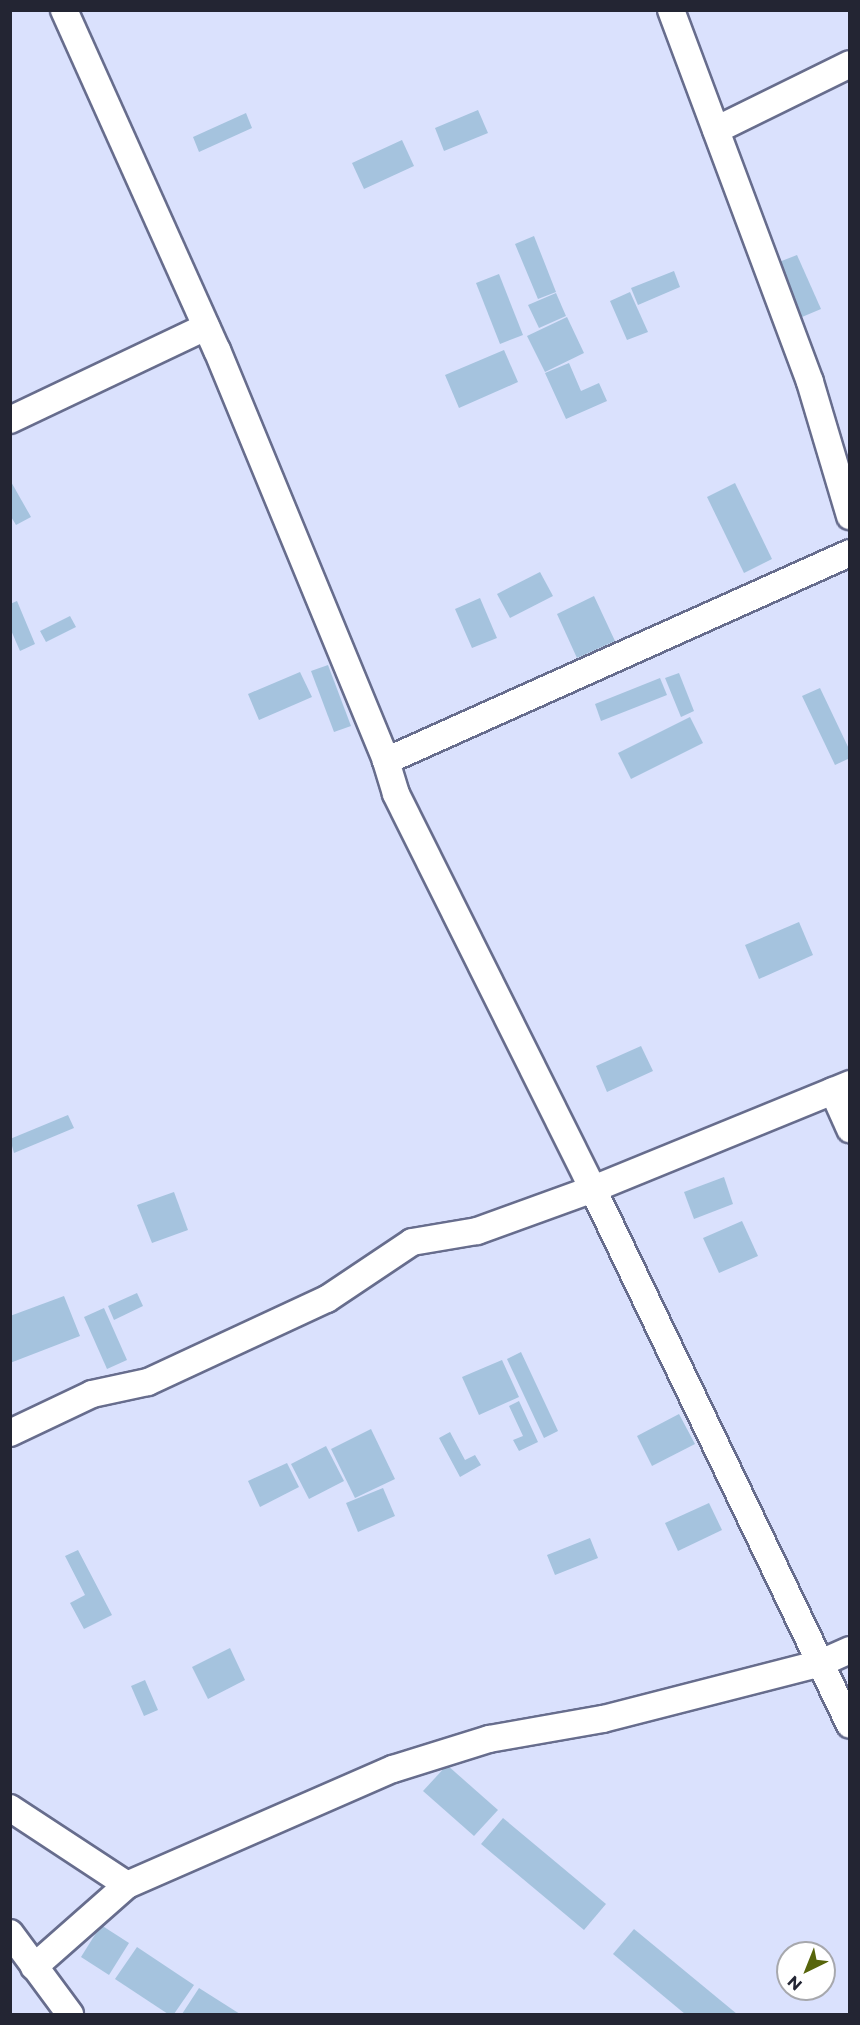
<!DOCTYPE html>
<style>
body{margin:0}
#map{position:relative;width:860px;height:2025px;overflow:hidden;background:#dae1fd;font-family:Montserrat,sans-serif}
div>[style]{position:absolute}
.building>*{inset:0;background:#a5c3de}
.roads{filter:drop-shadow(2px 0 #676d8d) drop-shadow(-2px 0 #676d8d) drop-shadow(0 2px #676d8d) drop-shadow(0 -2px #676d8d)}
.minor>*{height:26px;margin:-13px;padding:0 13px;transform-origin:13px;border-radius:13px;background:#fff}
span{translate:-50% -50%;white-space:nowrap;text-align:center;line-height:1.15;-webkit-text-stroke:6px #fff;paint-order:stroke}
.frame{position:absolute;inset:0;border:12px solid #232533;pointer-events:none}
.north{position:absolute;left:776px;top:1941px;width:60px;height:60px;box-sizing:border-box;background:#fff;border:2px solid #a7a8ad;border-radius:50%;rotate:223deg;font-size:16px;font-weight:700;line-height:24px;text-align:center;color:#232533}
.north::after{content:'';display:block;margin:auto;width:21px;height:27px;background:#57650b;clip-path:polygon(50% 0,100% 100%,50% 72%,0 100%)}
</style>
<div id="map">
<div class="building">
<i style="clip-path:polygon(478px 110px,488px 133px,444px 151px,435px 128px)"></i>
<i style="clip-path:polygon(246px 113px,252px 128px,199px 152px,193px 137px)"></i>
<i style="clip-path:polygon(402px 140px,414px 166px,364px 189px,352px 163px)"></i>
<i style="clip-path:polygon(534px 236px,556px 292px,538px 299px,515px 244px)"></i>
<i style="clip-path:polygon(797px 255px,821px 309px,802px 317px,779px 262px)"></i>
<i style="clip-path:polygon(674px 271px,680px 287px,638px 305px,631px 288px)"></i>
<i style="clip-path:polygon(499px 274px,523px 335px,500px 344px,476px 283px)"></i>
<i style="clip-path:polygon(630px 292px,648px 332px,627px 340px,610px 301px)"></i>
<i style="clip-path:polygon(556px 293px,566px 316px,539px 328px,528px 305px)"></i>
<i style="clip-path:polygon(567px 317px,584px 353px,545px 372px,527px 336px)"></i>
<i style="clip-path:polygon(504px 350px,518px 382px,459px 408px,445px 375px)"></i>
<i style="clip-path:polygon(569px 363px,581px 391px,599px 383px,607px 401px,566px 419px,545px 373px)"></i>
<i style="clip-path:polygon(10px 480px,31px 517px,16px 525px,10px 515px)"></i>
<i style="clip-path:polygon(735px 483px,772px 559px,744px 573px,707px 497px)"></i>
<i style="clip-path:polygon(540px 572px,553px 596px,510px 618px,497px 594px)"></i>
<i style="clip-path:polygon(594px 596px,615px 641px,577px 658px,557px 614px)"></i>
<i style="clip-path:polygon(480px 598px,497px 638px,472px 648px,455px 609px)"></i>
<i style="clip-path:polygon(17px 601px,35px 644px,20px 651px,10px 628px,10px 604px)"></i>
<i style="clip-path:polygon(70px 616px,76px 627px,46px 642px,40px 631px)"></i>
<i style="clip-path:polygon(328px 665px,351px 726px,334px 732px,311px 671px)"></i>
<i style="clip-path:polygon(300px 672px,312px 697px,259px 720px,248px 694px)"></i>
<i style="clip-path:polygon(679px 673px,694px 711px,681px 717px,665px 678px)"></i>
<i style="clip-path:polygon(660px 678px,667px 695px,601px 721px,595px 704px)"></i>
<i style="clip-path:polygon(820px 688px,850px 751px,850px 758px,835px 765px,802px 696px)"></i>
<i style="clip-path:polygon(690px 717px,703px 743px,631px 779px,618px 753px)"></i>
<i style="clip-path:polygon(799px 922px,813px 955px,759px 979px,745px 945px)"></i>
<i style="clip-path:polygon(641px 1046px,653px 1071px,607px 1092px,596px 1066px)"></i>
<i style="clip-path:polygon(68px 1115px,74px 1128px,14px 1153px,10px 1139px)"></i>
<i style="clip-path:polygon(724px 1177px,733px 1204px,694px 1219px,684px 1192px)"></i>
<i style="clip-path:polygon(174px 1192px,188px 1230px,152px 1243px,137px 1205px)"></i>
<i style="clip-path:polygon(742px 1221px,758px 1256px,719px 1273px,703px 1238px)"></i>
<i style="clip-path:polygon(137px 1293px,143px 1306px,114px 1320px,108px 1306px)"></i>
<i style="clip-path:polygon(64px 1296px,80px 1336px,10px 1363px,10px 1316px)"></i>
<i style="clip-path:polygon(104px 1308px,127px 1360px,107px 1369px,84px 1317px)"></i>
<i style="clip-path:polygon(521px 1352px,558px 1431px,544px 1438px,507px 1359px)"></i>
<i style="clip-path:polygon(502px 1360px,519px 1397px,479px 1415px,462px 1377px)"></i>
<i style="clip-path:polygon(519px 1401px,538px 1442px,519px 1451px,513px 1440px,523px 1436px,509px 1406px)"></i>
<i style="clip-path:polygon(679px 1414px,695px 1444px,652px 1466px,637px 1436px)"></i>
<i style="clip-path:polygon(371px 1429px,395px 1479px,355px 1498px,331px 1449px)"></i>
<i style="clip-path:polygon(450px 1432px,465px 1460px,475px 1455px,481px 1465px,460px 1477px,439px 1438px)"></i>
<i style="clip-path:polygon(326px 1446px,344px 1481px,309px 1499px,291px 1464px)"></i>
<i style="clip-path:polygon(287px 1463px,299px 1487px,260px 1507px,248px 1481px)"></i>
<i style="clip-path:polygon(383px 1488px,395px 1516px,358px 1532px,346px 1503px)"></i>
<i style="clip-path:polygon(709px 1503px,722px 1530px,678px 1551px,665px 1523px)"></i>
<i style="clip-path:polygon(590px 1538px,598px 1558px,555px 1575px,547px 1555px)"></i>
<i style="clip-path:polygon(78px 1550px,112px 1615px,84px 1629px,70px 1603px,85px 1595px,65px 1556px)"></i>
<i style="clip-path:polygon(230px 1648px,245px 1680px,208px 1699px,192px 1667px)"></i>
<i style="clip-path:polygon(145px 1680px,158px 1710px,144px 1716px,131px 1686px)"></i>
<i style="clip-path:polygon(447px 1765px,498px 1810px,474px 1836px,423px 1791px)"></i>
<i style="clip-path:polygon(503px 1818px,606px 1904px,584px 1930px,481px 1844px)"></i>
<i style="clip-path:polygon(101px 1925px,129px 1943px,109px 1975px,81px 1957px)"></i>
<i style="clip-path:polygon(634px 1929px,737px 2014px,685px 2014px,613px 1954px)"></i>
<i style="clip-path:polygon(137px 1947px,194px 1985px,174px 2014px,168px 2014px,115px 1979px)"></i>
<i style="clip-path:polygon(199px 1988px,240px 2014px,182px 2014px)"></i>
</div>
<div class="roads">
<div class="minor">
<i style="left:64px;top:10px;width:373px;rotate:65.8deg"></i>
<i style="left:217px;top:350px;width:444px;rotate:67.6deg"></i>
<i style="left:386px;top:761px;width:34px;rotate:73deg"></i>
<i style="left:396px;top:794px;width:441px;rotate:63.5deg"></i>
<i style="left:593px;top:1189px;width:594px;rotate:64.38deg"></i>
<i style="left:671px;top:10px;width:397px;rotate:69.5deg"></i>
<i style="left:810px;top:382px;width:140px;rotate:73.4deg"></i>
<i style="left:716px;top:130px;width:149px;rotate:-26.2deg"></i>
<i style="left:10px;top:420px;width:217px;rotate:-25.4deg"></i>
<i style="left:386px;top:761px;width:508px;rotate:-24.15deg"></i>
<i style="left:833px;top:1091px;width:42px;rotate:65.9deg"></i>
<i style="left:10px;top:1433px;width:91px;rotate:-25.4deg"></i>
<i style="left:92px;top:1394px;width:57px;rotate:-12.1deg"></i>
<i style="left:148px;top:1382px;width:197px;rotate:-24.9deg"></i>
<i style="left:327px;top:1299px;width:102px;rotate:-33.8deg"></i>
<i style="left:412px;top:1242px;width:66px;rotate:-9.6deg"></i>
<i style="left:477px;top:1231px;width:123px;rotate:-19.9deg"></i>
<i style="left:593px;top:1189px;width:278px;rotate:-22.2deg"></i>
<i style="left:10px;top:1808px;width:140px;rotate:33.3deg"></i>
<i style="left:127px;top:1885px;width:290px;rotate:-23.6deg"></i>
<i style="left:393px;top:1769px;width:101px;rotate:-17.4deg"></i>
<i style="left:489px;top:1739px;width:116px;rotate:-10deg"></i>
<i style="left:603px;top:1719px;width:225px;rotate:-14.4deg"></i>
<i style="left:821px;top:1663px;width:32px;rotate:-24deg"></i>
<i style="left:10px;top:1933px;width:101px;rotate:53.5deg"></i>
<i style="left:34px;top:1967px;width:124px;rotate:-41.4deg"></i>
</div>
</div>
<div class="frame"></div>
<div class="north">N</div>
</div>
